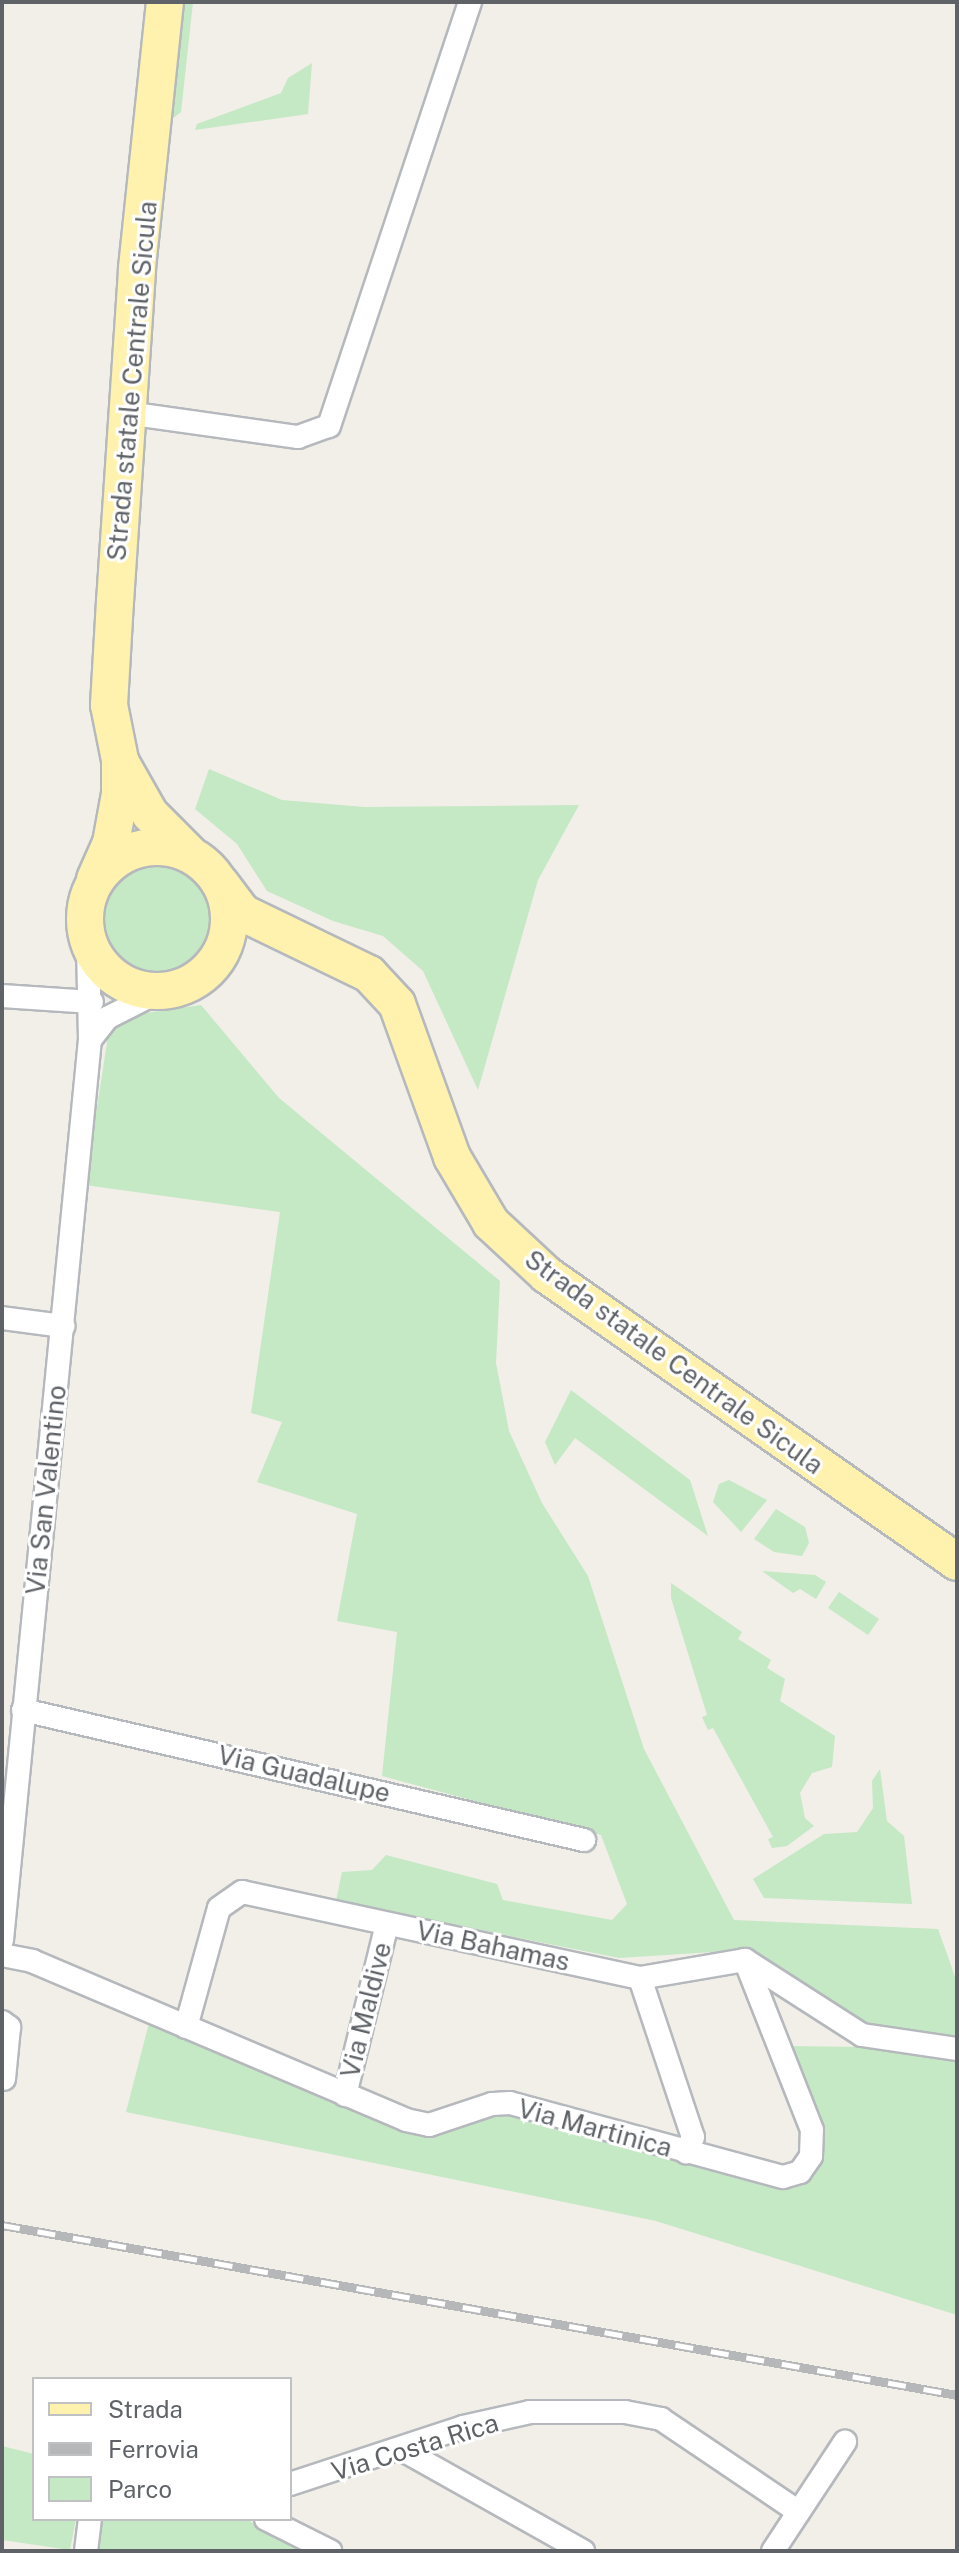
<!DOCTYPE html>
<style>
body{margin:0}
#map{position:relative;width:959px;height:2553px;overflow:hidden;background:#f1efe8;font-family:"Public Sans",sans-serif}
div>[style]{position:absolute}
.green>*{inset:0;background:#c5e8c5}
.round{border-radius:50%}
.roads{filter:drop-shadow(2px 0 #b5b8bc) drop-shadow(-2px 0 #b5b8bc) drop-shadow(0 2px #b5b8bc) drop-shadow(0 -2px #b5b8bc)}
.street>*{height:22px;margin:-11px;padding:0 11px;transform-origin:11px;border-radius:11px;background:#fff}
.primary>*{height:36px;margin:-18px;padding:0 18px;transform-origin:18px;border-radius:18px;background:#fff2af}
.primary>.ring{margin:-18px;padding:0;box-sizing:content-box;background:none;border:36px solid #fff2af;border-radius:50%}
.rail>*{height:9px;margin-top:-4.5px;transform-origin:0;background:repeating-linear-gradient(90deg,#fff 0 18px,#b6b7b8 0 36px);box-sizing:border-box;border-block:2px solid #b6b7b8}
span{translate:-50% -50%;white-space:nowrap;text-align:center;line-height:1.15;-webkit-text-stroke:6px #fff;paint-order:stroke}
.street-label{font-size:26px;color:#5f6368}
.frame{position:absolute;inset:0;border:4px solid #5f6368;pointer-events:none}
.legend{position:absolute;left:32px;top:2377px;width:260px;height:144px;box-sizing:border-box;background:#fff;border:2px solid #bfc1c3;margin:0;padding:10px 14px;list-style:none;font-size:24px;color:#5f6368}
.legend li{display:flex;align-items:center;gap:16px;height:40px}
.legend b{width:40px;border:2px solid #bfc1c3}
</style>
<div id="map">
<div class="green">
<i style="clip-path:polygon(182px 2px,193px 2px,181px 112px,171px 120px)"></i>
<i style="clip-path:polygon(312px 63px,308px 114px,195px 130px,197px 124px,281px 93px,288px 78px)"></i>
<i style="clip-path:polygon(209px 769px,282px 800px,364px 807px,579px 805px,538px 880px,478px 1090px,423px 971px,383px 936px,333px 921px,267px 891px,237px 844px,195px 809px)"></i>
<i class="round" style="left:95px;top:861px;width:120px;height:120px"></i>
<i style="clip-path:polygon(201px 1005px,279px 1098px,500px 1281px,496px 1363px,509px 1431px,542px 1503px,588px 1576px,644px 1749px,734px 1920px,938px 1929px,957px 1982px,957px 2038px,872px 2027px,729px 1951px,619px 1958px,336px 1901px,342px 1872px,372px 1870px,386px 1855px,497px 1884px,503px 1900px,612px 1920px,627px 1904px,601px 1835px,382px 1776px,397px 1632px,337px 1621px,357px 1514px,257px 1482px,282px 1422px,251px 1413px,280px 1212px,85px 1185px,108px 1036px,124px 1016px)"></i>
<i style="clip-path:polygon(571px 1390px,690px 1480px,708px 1536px,575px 1438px,555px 1465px,545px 1442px)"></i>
<i style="clip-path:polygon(729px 1480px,767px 1500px,741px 1532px,713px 1502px,719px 1484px)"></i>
<i style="clip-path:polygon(776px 1509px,805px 1527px,809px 1543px,802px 1556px,774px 1552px,754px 1539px)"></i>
<i style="clip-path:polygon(762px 1571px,815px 1575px,826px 1582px,816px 1599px,800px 1589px,793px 1593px)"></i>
<i style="clip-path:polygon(671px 1583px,742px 1632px,738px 1639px,771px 1660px,767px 1668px,785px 1679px,780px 1701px,835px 1736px,832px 1767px,812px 1773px,800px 1793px,805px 1818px,814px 1826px,787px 1846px,772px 1848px,768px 1839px,773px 1837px,713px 1728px,708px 1730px,702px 1717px,707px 1715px,671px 1598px)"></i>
<i style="clip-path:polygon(839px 1592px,879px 1619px,868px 1635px,828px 1608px)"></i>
<i style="clip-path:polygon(880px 1769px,887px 1821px,904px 1836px,912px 1904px,764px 1898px,753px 1879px,824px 1834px,857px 1832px,873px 1808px,872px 1781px)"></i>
<i style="clip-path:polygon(150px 2019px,390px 2124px,521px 2111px,686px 2153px,761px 2185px,794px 2188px,815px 2171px,822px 2138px,786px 2046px,862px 2047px,957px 2061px,957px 2315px,656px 2221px,126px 2112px)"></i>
<i style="clip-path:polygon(2px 2446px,34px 2454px,34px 2519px,76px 2519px,70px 2550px,2px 2540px)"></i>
<i style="clip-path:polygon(100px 2519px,245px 2519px,311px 2551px,105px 2551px,96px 2548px)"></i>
</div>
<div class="roads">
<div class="street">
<i style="left:127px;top:413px;width:173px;rotate:8deg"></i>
<i style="left:298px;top:437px;width:33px;rotate:-20deg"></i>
<i style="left:329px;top:426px;width:447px;rotate:-71.6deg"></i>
<i style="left:2px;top:996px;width:90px;rotate:3.8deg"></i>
<i style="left:90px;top:1040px;width:28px;rotate:-52deg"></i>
<i style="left:107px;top:1018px;width:59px;rotate:-27deg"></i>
<i style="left:2px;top:1318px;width:62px;rotate:7.5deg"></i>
<i style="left:23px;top:1710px;width:576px;rotate:13.05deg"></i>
<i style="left:2px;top:1940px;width:904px;rotate:-84.42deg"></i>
<i style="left:90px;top:1040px;width:97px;rotate:-91.2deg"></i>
<i style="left:2px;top:1955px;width:31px;rotate:11deg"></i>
<i style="left:32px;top:1961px;width:406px;rotate:23deg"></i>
<i style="left:406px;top:2120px;width:24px;rotate:12deg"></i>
<i style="left:429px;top:2125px;width:66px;rotate:-18.4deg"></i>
<i style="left:492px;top:2104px;width:18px;rotate:-3deg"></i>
<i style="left:510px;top:2103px;width:283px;rotate:15.2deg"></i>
<i style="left:783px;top:2177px;width:18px;rotate:-16deg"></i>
<i style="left:800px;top:2172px;width:19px;rotate:-55deg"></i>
<i style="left:811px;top:2156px;width:26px;rotate:-88deg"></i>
<i style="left:812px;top:2130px;width:183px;rotate:-111.5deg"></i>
<i style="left:745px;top:1960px;width:139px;rotate:32.7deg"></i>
<i style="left:862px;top:2035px;width:96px;rotate:8.4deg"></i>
<i style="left:640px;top:1978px;width:168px;rotate:71.6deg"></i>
<i style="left:693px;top:2137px;width:17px;rotate:114deg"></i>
<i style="left:2px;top:2022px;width:9px;rotate:36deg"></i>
<i style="left:9px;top:2027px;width:52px;rotate:95.5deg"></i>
<i style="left:186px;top:2027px;width:123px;rotate:-74.5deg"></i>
<i style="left:219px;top:1908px;width:28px;rotate:-35deg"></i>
<i style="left:242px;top:1892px;width:407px;rotate:12.2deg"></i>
<i style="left:640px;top:1978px;width:107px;rotate:-9.7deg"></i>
<i style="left:345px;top:2095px;width:176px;rotate:-76.2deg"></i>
<i style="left:401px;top:2449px;width:209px;rotate:29.3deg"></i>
<i style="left:290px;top:2484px;width:182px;rotate:-18.2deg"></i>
<i style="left:463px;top:2427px;width:69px;rotate:-12.6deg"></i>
<i style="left:530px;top:2412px;width:95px"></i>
<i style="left:625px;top:2412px;width:37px;rotate:11deg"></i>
<i style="left:661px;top:2419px;width:166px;rotate:34deg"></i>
<i style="left:266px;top:2519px;width:72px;rotate:26.6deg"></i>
<i style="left:86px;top:2551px;width:32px;rotate:-83deg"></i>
<i style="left:773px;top:2551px;width:131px;rotate:-56.6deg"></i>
</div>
<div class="primary">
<i style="left:120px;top:761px;width:61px;rotate:60.5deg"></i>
<i style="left:150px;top:814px;width:55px;rotate:45deg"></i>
<i class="ring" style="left:85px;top:847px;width:108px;height:108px"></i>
<i style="left:95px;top:879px;width:39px;rotate:-66deg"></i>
<i style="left:111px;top:843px;width:50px;rotate:-79.6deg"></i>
<i style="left:120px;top:794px;width:34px;rotate:-90deg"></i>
<i style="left:120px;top:760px;width:56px;rotate:-101.3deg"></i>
<i style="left:109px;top:705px;width:103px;rotate:-86.7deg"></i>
<i style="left:115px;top:602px;width:335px;rotate:-86.2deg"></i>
<i style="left:137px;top:268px;width:267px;rotate:-84deg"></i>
<i style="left:221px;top:884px;width:36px;rotate:53deg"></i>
<i style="left:243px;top:913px;width:140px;rotate:25.8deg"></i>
<i style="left:369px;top:974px;width:41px;rotate:47deg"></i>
<i style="left:397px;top:1004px;width:163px;rotate:70.2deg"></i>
<i style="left:452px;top:1157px;width:77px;rotate:59.4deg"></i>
<i style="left:491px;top:1223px;width:76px;rotate:42.9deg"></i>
<i style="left:547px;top:1275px;width:500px;rotate:34.99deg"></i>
</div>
</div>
<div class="rail">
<i style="left:2px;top:2225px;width:970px;rotate:10.09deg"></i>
</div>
<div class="street-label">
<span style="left:132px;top:381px;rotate:-85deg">Strada statale Centrale Sicula</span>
<span style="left:674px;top:1362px;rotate:36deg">Strada statale Centrale Sicula</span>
<span style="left:46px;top:1490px;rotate:-84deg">Via San Valentino</span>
<span style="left:304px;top:1774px;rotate:13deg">Via Guadalupe</span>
<span style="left:493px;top:1946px;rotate:12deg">Via Bahamas</span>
<span style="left:366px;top:2010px;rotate:-76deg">Via Maldive</span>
<span style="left:595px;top:2128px;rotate:15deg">Via Martinica</span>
<span style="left:415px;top:2447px;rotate:-17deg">Via Costa Rica</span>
</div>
<div class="frame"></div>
<ul class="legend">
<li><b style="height:10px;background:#fff2af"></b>Strada</li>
<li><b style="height:10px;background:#b6b7b8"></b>Ferrovia</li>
<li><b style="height:22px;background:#c5e8c5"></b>Parco</li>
</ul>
</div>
